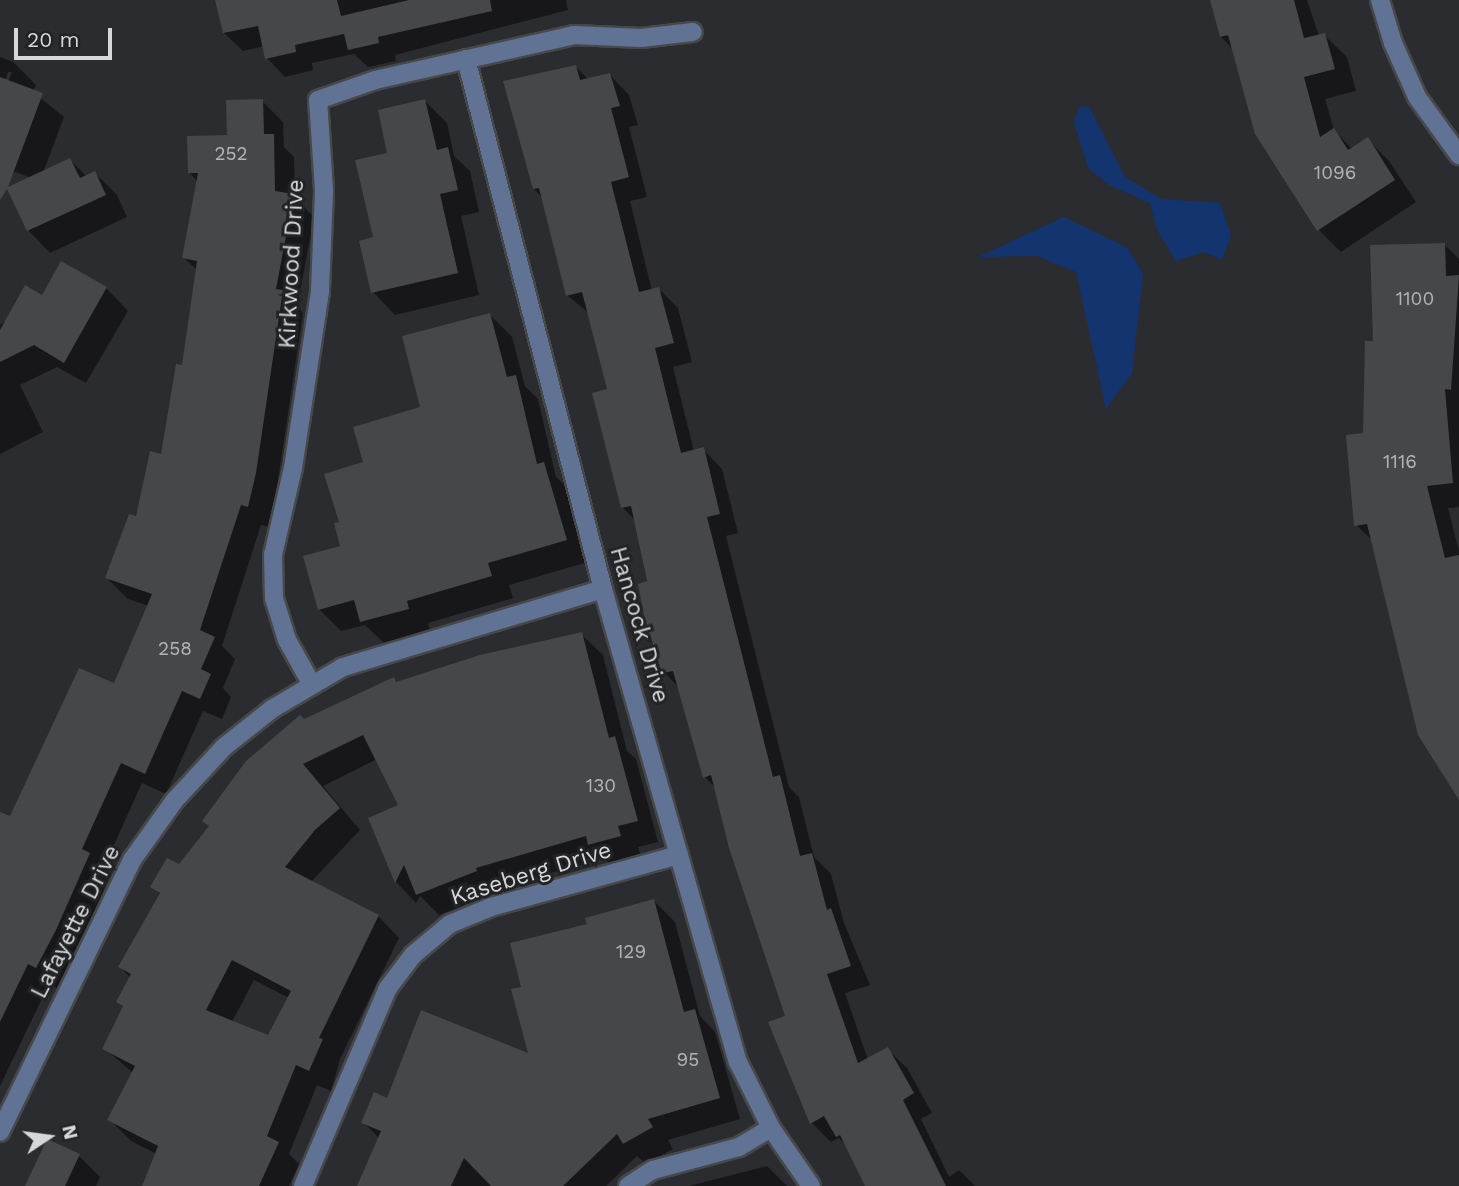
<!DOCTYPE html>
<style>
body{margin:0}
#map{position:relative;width:1459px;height:1186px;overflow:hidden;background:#2b2c2f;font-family:"Work Sans",sans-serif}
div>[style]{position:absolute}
.green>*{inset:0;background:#13346f}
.shadow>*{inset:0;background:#0007}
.building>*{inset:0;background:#46474a}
.roads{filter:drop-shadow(2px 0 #47484a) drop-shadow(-2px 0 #47484a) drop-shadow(0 2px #47484a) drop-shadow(0 -2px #47484a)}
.minor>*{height:18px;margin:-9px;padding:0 9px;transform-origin:9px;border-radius:9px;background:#607394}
span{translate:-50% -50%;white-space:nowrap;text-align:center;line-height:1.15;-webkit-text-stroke:6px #212325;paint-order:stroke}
.number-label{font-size:19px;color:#b3b4b6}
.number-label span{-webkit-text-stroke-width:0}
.street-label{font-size:23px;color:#d7d8da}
.north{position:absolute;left:14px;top:1102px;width:70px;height:70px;-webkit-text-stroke:5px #212325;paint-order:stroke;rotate:77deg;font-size:19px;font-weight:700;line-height:28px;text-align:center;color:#d7d8da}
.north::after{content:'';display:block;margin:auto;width:24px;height:32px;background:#d7d8da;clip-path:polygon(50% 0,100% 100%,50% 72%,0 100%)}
.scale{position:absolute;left:14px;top:28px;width:98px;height:32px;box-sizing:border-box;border:4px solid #d7d8da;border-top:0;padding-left:9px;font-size:21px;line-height:24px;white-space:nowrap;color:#d7d8da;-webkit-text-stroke:5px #212325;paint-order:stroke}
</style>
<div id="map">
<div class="green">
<i style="clip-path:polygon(1080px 106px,1090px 108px,1125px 177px,1161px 199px,1220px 203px,1231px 235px,1222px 260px,1204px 252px,1176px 261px,1157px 230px,1150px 203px,1109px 185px,1088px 168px,1074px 122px)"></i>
<i style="clip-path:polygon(1064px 217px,1128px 248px,1143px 274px,1132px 373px,1106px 409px,1076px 272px,1037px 256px,978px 257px)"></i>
</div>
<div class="shadow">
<i style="clip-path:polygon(217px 0,566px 0,568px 10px,395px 55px,396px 61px,368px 67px,354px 54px,312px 63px,313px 70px,285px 77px,267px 58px,264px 46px,243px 51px,224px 33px)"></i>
<i style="clip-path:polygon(1212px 0,1307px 0,1319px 36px,1324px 35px,1347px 57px,1356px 91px,1325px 99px,1334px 130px,1352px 149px,1367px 139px,1389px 161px,1416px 202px,1341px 252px,1319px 230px,1233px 49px,1221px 37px)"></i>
<i style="clip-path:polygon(evenodd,0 57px,13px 62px,36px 85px,33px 92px,64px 117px,43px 173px,70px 160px,87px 177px,95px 173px,117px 195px,127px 217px,50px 253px,28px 230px,31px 178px,0 166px,0 57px,8px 72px,12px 72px,6px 88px,3px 87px,8px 72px)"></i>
<i style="clip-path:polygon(576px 67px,589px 80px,610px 75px,629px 95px,638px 125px,629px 127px,647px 197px,630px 201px,652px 291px,659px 289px,678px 308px,692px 362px,673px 367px,694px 451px,703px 449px,722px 469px,738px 533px,726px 536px,789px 787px,799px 797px,814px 857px,831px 874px,844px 923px,870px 985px,845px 993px,868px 1060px,887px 1049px,907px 1068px,932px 1113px,921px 1119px,949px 1177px,959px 1170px,975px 1186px,867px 1186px,848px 1147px,839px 1138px,831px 1142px,812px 1123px,770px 1023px,787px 1017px,716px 788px,705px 777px,680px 689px,664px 672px,635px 520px,622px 507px,609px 390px,590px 314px,567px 295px,543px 198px,534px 189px)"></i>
<i style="clip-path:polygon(262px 101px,283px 122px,284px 147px,294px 157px,295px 198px,314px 217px,297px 307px,303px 313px,276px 494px,269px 527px,261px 525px,222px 646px,235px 659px,223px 688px,231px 697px,222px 719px,203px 711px,166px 794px,142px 783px,103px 869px,110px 875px,77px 952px,57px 988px,49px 984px,0 1086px,0 819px,11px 819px,115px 686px,149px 606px,128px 599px,107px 578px,162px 456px,184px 367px,198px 271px,184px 258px,198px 182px,189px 172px)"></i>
<i style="clip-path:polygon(425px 101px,447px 123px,454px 156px,470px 171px,479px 212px,461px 216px,479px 295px,395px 315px,373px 292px,375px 239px,390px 154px)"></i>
<i style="clip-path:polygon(1445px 245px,1459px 259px,1459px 507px,1448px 508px,1459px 551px,1459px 796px,1373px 541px,1356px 525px,1375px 343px)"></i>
<i style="clip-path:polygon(106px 288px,128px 311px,86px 383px,57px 367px,20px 385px,43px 432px,0 454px,0 325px,42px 297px)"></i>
<i style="clip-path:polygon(490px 315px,512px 337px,525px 386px,538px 399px,556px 477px,566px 486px,588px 562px,509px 585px,513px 598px,428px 623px,430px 631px,384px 643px,365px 625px,341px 631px,319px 609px,343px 547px,341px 523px,365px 463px,422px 408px)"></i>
<i style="clip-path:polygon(evenodd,581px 634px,603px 655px,627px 751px,636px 759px,658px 842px,638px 847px,641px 857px,611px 865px,604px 858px,495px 889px,497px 892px,439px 915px,420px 896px,416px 903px,396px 882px,370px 819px,401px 806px,377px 759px,323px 786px,360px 830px,311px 882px,378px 916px,399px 938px,340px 1059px,331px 1091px,317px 1085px,289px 1154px,299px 1164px,289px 1186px,144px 1186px,157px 1154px,131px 1141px,110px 1120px,133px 1073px,104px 1048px,124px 1008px,118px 1002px,131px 978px,120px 967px,161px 895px,153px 887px,179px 866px,304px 721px,394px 679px,398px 683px,581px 634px,254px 980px,289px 998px,268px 1037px,232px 1022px,254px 980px)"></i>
<i style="clip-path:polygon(654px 901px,675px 922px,700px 1016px,715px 1032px,740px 1119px,668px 1140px,673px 1149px,646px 1164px,637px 1156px,606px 1186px,359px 1186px,380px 1139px,363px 1122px,388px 1100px,531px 1056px,523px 988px,589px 925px)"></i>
<i style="clip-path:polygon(79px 1156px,100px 1177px,96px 1186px,27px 1186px)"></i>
<i style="clip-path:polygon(767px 1166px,787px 1186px,689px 1186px)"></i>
</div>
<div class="building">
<i style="clip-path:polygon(215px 0,337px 0,341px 16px,409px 0,490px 0,492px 11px,378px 37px,379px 43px,348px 50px,344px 34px,295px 45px,296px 52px,265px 59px,258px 26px,223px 33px)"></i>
<i style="clip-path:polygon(1210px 0,1294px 0,1304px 38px,1325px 33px,1335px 69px,1304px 77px,1320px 137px,1334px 128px,1348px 150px,1368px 137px,1395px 180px,1317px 231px,1255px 134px,1228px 35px,1220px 37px)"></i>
<i style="clip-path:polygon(576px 65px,580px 80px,610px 73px,620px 106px,611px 108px,629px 177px,611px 182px,639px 292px,659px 287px,674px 343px,655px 348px,681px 453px,704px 447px,720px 514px,707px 517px,773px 777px,780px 775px,800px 856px,812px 853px,827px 910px,831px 908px,851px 966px,827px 974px,858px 1063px,888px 1047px,914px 1093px,903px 1100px,946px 1186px,865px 1186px,840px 1135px,836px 1137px,824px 1116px,810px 1124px,768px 1022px,785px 1016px,729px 848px,711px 775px,703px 778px,673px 671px,662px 673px,645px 620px,638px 584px,647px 581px,631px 506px,621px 508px,592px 393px,607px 389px,582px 292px,566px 296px,539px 188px,533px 189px,503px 81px)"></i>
<i style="clip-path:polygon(0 77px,43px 93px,8px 187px,70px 158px,80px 178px,95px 171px,106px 195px,27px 231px,7px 189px,0 200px)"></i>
<i style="clip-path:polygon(263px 99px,264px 134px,274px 134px,275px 191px,294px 194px,276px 289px,283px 290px,256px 473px,248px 507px,241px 505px,200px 630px,215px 637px,201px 669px,211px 674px,200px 699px,182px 691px,145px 774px,121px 763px,82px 849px,90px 853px,56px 930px,36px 968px,28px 964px,0 1022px,0 812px,10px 816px,79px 668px,114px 683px,152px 594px,105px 578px,129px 514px,136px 516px,150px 451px,161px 454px,176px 364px,182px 365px,197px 261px,182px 258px,198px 173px,188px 173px,187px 136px,227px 135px,226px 100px)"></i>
<i style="clip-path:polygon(425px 99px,437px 150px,448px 147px,458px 190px,440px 194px,458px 273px,371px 293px,359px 241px,373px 237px,355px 160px,387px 153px,378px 110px)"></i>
<i style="clip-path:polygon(1445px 243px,1446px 276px,1459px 275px,1451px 390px,1445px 389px,1453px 483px,1427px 486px,1445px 558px,1459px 555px,1459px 800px,1418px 735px,1367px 524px,1354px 526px,1346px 435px,1363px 433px,1365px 341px,1373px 341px,1370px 245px)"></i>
<i style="clip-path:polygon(61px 261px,107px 287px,64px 363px,34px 345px,0 362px,0 330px,25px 285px,42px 295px)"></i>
<i style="clip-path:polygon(490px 313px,507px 377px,516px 375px,537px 464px,544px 462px,567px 540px,488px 563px,492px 576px,407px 601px,409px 609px,360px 622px,354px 600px,318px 610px,303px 556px,340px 546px,334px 523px,339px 522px,324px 474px,363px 462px,353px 427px,420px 407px,402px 336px)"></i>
<i style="clip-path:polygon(evenodd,582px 632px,609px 738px,615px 736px,638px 821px,618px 826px,621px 836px,588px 845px,586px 836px,476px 868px,477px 871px,416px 895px,404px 865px,395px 883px,368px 818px,398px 805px,363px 735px,303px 764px,340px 808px,315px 830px,285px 867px,379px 915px,319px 1038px,323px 1039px,309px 1071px,296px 1065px,267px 1136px,279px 1142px,259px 1186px,142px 1186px,158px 1146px,107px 1120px,135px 1066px,102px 1049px,123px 1006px,116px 1002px,131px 974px,118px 967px,160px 893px,150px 887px,167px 858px,179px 864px,209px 826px,202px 821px,246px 761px,300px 715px,304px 719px,394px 677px,396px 682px,480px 655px,582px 632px,232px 960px,291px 991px,268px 1035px,206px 1010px,232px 960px)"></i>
<i style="clip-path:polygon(654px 899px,684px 1012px,695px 1009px,720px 1098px,648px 1119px,653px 1127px,623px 1144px,617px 1134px,563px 1186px,491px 1186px,464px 1158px,451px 1186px,357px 1186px,381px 1131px,361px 1123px,374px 1092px,387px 1098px,421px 1010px,528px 1053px,511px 989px,521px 987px,510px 943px,587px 924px,585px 918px)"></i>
<i style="clip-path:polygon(47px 1139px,80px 1154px,65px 1186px,25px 1186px)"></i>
</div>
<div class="roads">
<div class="minor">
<i style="left:1380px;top:0;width:45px;rotate:73.2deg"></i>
<i style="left:1393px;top:43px;width:59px;rotate:66deg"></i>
<i style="left:1417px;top:97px;width:72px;rotate:54.1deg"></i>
<i style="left:466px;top:59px;width:547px;rotate:75.51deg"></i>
<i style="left:603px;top:589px;width:492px;rotate:74.1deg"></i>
<i style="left:738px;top:1062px;width:74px;rotate:63.4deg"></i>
<i style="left:771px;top:1128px;width:70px;rotate:55.4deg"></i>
<i style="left:311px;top:683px;width:49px;rotate:-119.2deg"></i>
<i style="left:287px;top:640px;width:44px;rotate:-107.2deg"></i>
<i style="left:274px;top:598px;width:43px;rotate:-91.3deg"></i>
<i style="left:273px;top:555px;width:89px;rotate:-77.1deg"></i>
<i style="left:293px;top:468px;width:179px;rotate:-81.3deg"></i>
<i style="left:320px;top:291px;width:101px;rotate:-87.7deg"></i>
<i style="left:324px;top:190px;width:90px;rotate:-93.8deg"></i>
<i style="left:318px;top:100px;width:60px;rotate:-19.3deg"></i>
<i style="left:375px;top:80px;width:204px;rotate:-12.7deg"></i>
<i style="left:574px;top:35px;width:67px;rotate:2.6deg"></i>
<i style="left:641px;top:38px;width:52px;rotate:-6.6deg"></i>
<i style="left:0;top:1132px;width:302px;rotate:-64.1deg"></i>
<i style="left:132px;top:860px;width:74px;rotate:-54.4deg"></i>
<i style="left:175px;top:800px;width:72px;rotate:-47.2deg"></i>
<i style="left:224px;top:747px;width:61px;rotate:-38.4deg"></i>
<i style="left:272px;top:709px;width:82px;rotate:-30.6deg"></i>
<i style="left:343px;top:667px;width:271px;rotate:-16.7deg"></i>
<i style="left:303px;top:1186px;width:215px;rotate:-66.8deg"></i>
<i style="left:388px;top:988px;width:41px;rotate:-52.9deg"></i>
<i style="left:413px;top:955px;width:48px;rotate:-40deg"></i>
<i style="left:450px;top:924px;width:44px;rotate:-22.5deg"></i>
<i style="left:491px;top:907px;width:195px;rotate:-15.5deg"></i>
<i style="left:628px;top:1186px;width:30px;rotate:-33deg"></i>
<i style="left:653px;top:1170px;width:89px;rotate:-15deg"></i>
<i style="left:739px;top:1147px;width:37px;rotate:-31deg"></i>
</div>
</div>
<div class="number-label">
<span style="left:231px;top:154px">252</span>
<span style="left:1335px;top:173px">1096</span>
<span style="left:1415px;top:299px">1100</span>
<span style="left:1400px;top:462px">1116</span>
<span style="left:175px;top:649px">258</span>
<span style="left:601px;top:786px">130</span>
<span style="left:631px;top:952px">129</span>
<span style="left:688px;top:1060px">95</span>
</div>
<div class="street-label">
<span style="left:292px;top:264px;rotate:-87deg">Kirkwood Drive</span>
<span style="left:639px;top:625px;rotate:74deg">Hancock Drive</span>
<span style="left:531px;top:874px;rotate:-17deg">Kaseberg Drive</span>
<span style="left:76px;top:922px;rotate:-63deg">Lafayette Drive</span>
</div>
<div class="north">N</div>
<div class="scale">20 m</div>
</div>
